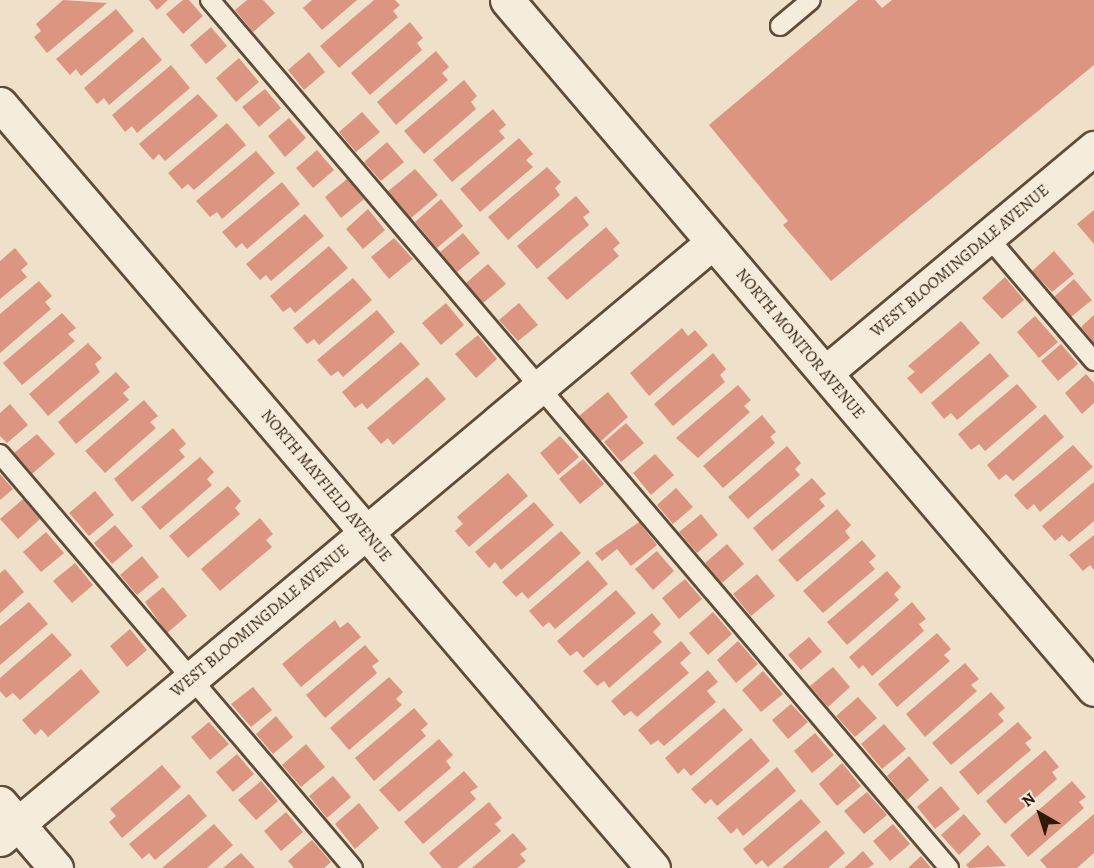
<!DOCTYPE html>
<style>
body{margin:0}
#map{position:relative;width:1094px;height:868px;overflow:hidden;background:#efe1c9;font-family:Alegreya,serif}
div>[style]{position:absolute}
.building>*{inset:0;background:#dc9580}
.roads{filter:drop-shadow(2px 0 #5e4c38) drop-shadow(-2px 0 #5e4c38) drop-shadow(0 2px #5e4c38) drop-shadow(0 -2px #5e4c38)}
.service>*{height:18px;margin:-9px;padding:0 9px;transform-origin:9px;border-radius:9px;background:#f5ecdc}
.minor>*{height:33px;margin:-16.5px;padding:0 16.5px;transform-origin:16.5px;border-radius:16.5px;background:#f5ecdc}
span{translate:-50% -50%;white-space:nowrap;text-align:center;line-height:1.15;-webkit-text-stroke:6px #f5ecdc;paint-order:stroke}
.street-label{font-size:16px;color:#2e1a07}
.north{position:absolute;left:1010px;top:784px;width:60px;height:60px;-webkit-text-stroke:4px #f5ecdc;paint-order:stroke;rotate:321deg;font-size:16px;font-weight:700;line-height:24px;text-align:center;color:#2e1a07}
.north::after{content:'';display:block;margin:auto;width:21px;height:27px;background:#2e1a07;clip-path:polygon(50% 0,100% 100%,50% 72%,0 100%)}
</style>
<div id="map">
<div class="building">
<i style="clip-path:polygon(63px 0,107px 3px,47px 53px,34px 37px,41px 31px,36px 24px)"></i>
<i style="clip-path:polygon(149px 0,168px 0,157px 10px)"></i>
<i style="clip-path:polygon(183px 0,189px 0,203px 16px,183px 34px,166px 14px)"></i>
<i style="clip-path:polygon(247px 0,263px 0,275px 13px,253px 32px,235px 10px)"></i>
<i style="clip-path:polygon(312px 0,357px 0,322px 30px,303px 8px)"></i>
<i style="clip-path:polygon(374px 0,395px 0,400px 5px,393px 11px,398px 17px,339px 68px,320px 46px)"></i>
<i style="clip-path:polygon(858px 0,875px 0,882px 8px,892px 0,1094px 0,1094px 65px,831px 281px,783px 225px,788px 221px,709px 125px)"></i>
<i style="clip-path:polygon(116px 9px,134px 31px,81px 76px,76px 69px,70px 75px,56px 59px)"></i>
<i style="clip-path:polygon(410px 22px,423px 38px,417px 43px,422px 50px,370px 95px,351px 73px)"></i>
<i style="clip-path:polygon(211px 27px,227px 46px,206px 64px,190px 45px)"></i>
<i style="clip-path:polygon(143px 37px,162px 60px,109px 105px,104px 98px,97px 104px,84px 88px)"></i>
<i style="clip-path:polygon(436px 51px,449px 67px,442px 73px,448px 80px,396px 125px,377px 102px)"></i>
<i style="clip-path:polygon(309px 52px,325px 72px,304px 90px,288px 70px)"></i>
<i style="clip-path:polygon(239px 58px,259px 82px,236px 102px,216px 78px)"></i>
<i style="clip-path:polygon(171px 65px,190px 88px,137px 133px,132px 126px,125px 132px,112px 115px)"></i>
<i style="clip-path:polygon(464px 80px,477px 96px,471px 102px,476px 109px,424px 154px,404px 131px)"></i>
<i style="clip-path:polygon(265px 89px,281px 108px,259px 127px,242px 107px)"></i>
<i style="clip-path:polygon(198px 94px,218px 116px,165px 161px,159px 154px,153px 160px,139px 144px)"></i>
<i style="clip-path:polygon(493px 109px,506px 125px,499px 131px,505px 138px,452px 182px,433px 160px)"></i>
<i style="clip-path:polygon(362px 112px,380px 132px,356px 152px,339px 132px)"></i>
<i style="clip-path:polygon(289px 118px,306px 138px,285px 157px,268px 136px)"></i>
<i style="clip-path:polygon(227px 123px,246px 145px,194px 190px,188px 184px,182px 189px,168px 173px)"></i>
<i style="clip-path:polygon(519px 138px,533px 154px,526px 160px,533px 167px,480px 212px,460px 189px)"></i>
<i style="clip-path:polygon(387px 142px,404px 162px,381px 181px,364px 162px)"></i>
<i style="clip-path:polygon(317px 150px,334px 170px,313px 188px,296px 168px)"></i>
<i style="clip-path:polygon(256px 151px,275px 173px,222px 219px,217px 212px,210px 217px,196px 201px)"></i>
<i style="clip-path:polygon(547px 167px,561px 182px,555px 188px,560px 195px,508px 240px,488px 217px)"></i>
<i style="clip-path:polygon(415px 169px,438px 195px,410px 219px,387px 192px)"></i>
<i style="clip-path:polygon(347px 179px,364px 199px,341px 218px,325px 197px)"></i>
<i style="clip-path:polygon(282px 182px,300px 204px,247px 249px,242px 243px,236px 248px,222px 232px)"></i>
<i style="clip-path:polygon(576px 196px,590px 212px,583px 217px,589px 225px,537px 269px,517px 246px)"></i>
<i style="clip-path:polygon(441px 199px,463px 226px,437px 248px,415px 222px)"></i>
<i style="clip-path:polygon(368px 209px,385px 230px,363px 249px,346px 229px)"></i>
<i style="clip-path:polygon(1094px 210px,1094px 244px,1077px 224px)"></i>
<i style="clip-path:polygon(305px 214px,324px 236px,271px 281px,266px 275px,260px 280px,246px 264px)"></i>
<i style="clip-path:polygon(606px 227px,620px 243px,613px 249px,619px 256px,567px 300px,547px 278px)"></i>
<i style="clip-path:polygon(463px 233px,480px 253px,457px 272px,440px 252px)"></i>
<i style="clip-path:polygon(394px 238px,413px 259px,389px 279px,371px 257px)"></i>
<i style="clip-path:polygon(329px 246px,348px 268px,295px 313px,290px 307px,283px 312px,270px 296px)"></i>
<i style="clip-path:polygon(15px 248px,28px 264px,21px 270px,27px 277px,0 299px,0 261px)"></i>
<i style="clip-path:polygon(1054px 251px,1074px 274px,1052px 292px,1032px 271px)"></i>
<i style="clip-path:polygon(488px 264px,506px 284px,483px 303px,466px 283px)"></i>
<i style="clip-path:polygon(1005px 277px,1024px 300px,1002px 319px,982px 298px)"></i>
<i style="clip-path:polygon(353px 278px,372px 300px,319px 345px,314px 339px,307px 344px,293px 328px)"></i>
<i style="clip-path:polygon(1074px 279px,1092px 300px,1071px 317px,1054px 297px)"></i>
<i style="clip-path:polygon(39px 281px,52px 296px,45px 302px,51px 309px,0 353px,0 314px)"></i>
<i style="clip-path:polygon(446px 303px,464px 325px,441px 345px,422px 323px)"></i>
<i style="clip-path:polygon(519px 303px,538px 325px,518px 341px,499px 320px)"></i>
<i style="clip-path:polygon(377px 310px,395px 332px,343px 377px,338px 371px,331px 376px,317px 360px)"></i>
<i style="clip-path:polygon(62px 313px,76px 328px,68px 334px,75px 341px,22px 385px,3px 363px)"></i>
<i style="clip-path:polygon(1094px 315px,1094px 343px,1081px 327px)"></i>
<i style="clip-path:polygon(1035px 316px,1058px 342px,1039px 358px,1017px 332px)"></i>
<i style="clip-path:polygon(961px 321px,980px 343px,921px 394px,907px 378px,915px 372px,908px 366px)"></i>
<i style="clip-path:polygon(682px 328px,688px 336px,695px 330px,708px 345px,649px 396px,630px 373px)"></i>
<i style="clip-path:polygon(478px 335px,497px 359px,476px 378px,455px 354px)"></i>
<i style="clip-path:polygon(401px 342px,420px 364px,367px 409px,362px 403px,355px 408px,342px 392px)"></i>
<i style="clip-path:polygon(88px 343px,102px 358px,95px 364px,100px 372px,48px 416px,29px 394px)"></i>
<i style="clip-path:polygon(1061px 344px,1078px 364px,1058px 381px,1041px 361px)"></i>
<i style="clip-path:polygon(713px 353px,726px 369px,720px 375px,725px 382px,673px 426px,654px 404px)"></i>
<i style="clip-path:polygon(990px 353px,1009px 376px,957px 420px,951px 413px,944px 419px,931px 403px)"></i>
<i style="clip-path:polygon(116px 372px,130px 387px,123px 393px,129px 400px,76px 444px,58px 422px)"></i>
<i style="clip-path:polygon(1086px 374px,1094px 383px,1094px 403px,1082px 414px,1065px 393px)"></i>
<i style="clip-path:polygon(427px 377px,446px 399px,393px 445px,388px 438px,381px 444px,367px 428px)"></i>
<i style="clip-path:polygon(1017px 384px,1037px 407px,985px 451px,979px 444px,971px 450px,958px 434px)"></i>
<i style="clip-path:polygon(738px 385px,751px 400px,744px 406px,750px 412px,698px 458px,676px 438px)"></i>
<i style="clip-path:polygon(608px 392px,628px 417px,600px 442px,579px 416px)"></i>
<i style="clip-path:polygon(144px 400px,158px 416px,150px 422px,156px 428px,105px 473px,85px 451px)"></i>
<i style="clip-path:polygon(10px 404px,28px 425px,7px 443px,0 436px,0 413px)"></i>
<i style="clip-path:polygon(1045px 414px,1064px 437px,1013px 481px,1006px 474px,999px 480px,987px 465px)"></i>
<i style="clip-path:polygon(762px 415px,776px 432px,770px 437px,775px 443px,723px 488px,703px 466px)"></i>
<i style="clip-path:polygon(626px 423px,644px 443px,621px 462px,604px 442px)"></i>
<i style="clip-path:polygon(173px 428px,186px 444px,179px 450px,185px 457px,132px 502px,114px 479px)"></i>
<i style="clip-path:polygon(37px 434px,55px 454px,32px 474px,14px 453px)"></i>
<i style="clip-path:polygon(560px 436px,579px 457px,558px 475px,540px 453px)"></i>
<i style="clip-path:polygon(1073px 445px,1093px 467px,1040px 512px,1034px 504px,1027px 510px,1014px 495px)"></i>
<i style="clip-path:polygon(787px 446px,801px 463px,795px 469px,800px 475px,748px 519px,728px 497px)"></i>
<i style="clip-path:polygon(655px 454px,674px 475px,651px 495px,633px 473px)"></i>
<i style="clip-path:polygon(200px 457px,214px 472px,207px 479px,212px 485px,160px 530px,141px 507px)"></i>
<i style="clip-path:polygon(583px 459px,604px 484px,580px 504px,559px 479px)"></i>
<i style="clip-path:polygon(508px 473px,528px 496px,469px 547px,455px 531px,463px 524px,457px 517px)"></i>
<i style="clip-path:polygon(0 474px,13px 489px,0 500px)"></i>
<i style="clip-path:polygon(812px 478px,826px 494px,819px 499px,825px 506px,772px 551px,753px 528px)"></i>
<i style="clip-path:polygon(1094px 482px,1094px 521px,1069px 542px,1062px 535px,1055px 541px,1042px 526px)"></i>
<i style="clip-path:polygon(228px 486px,241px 501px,235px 508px,240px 514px,188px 558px,169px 536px)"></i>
<i style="clip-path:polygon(676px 488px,693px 507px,673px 524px,657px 505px)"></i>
<i style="clip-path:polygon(95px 491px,114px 515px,89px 536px,69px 513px)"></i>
<i style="clip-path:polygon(23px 499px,40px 519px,18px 539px,0 519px)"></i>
<i style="clip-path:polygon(534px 502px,554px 525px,501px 570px,495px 562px,489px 568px,475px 552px)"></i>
<i style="clip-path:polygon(837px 509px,851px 525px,845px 531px,850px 538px,797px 582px,778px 560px)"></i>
<i style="clip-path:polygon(701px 514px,718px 535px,697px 553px,679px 532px)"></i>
<i style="clip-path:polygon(260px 518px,273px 534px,266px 540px,272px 547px,220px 591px,201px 569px)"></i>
<i style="clip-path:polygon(639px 522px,657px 545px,631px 566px,617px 549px,602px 561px,595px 553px)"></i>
<i style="clip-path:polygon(115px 525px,133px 546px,112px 564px,94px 543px)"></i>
<i style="clip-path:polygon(561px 531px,581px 553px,528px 599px,522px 592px,516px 597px,502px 582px)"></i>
<i style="clip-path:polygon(46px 532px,64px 553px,41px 572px,23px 552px)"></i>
<i style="clip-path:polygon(1094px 535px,1094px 570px,1090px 565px,1083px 571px,1069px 555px)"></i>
<i style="clip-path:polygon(862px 540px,876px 556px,869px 562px,875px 569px,823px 613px,803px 591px)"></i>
<i style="clip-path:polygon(727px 544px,744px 564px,722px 583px,705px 563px)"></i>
<i style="clip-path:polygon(657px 551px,674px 571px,653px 590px,635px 569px)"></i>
<i style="clip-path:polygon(142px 556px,159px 577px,137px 595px,120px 575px)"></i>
<i style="clip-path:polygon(588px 560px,608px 584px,555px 629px,549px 622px,543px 627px,529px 611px)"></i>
<i style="clip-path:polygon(75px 563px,93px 585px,72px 603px,53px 581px)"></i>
<i style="clip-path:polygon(5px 569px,24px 592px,0 613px,0 573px)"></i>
<i style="clip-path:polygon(887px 571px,901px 587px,894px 594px,899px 600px,847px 645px,827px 622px)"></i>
<i style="clip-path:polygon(757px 574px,775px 596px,751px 616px,733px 594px)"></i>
<i style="clip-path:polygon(685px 579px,702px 599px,679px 619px,662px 598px)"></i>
<i style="clip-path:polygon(163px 587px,187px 616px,167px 633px,145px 602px)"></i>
<i style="clip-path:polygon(616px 590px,636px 613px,583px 658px,577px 651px,570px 656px,557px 641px)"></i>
<i style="clip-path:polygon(29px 602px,48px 624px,0 665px,0 626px)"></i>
<i style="clip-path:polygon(912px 602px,926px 619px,919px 624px,924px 631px,872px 676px,863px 665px,859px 669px,849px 657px)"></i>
<i style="clip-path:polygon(713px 612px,732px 634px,708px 655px,689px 633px)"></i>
<i style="clip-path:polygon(652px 613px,661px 624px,653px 632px,662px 642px,609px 688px,604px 681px,597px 686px,583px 671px)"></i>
<i style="clip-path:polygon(335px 620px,340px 628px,348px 622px,361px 637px,301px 687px,282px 664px)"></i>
<i style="clip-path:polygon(130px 629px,147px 650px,127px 667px,110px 646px)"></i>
<i style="clip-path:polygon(52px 633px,72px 655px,20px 700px,13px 693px,6px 698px,0 691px,0 678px)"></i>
<i style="clip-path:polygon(937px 633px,951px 649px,944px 655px,950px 661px,897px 707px,878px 684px)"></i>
<i style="clip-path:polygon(809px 637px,822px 652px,801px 670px,788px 655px)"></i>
<i style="clip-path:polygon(681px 641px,691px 653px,680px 663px,689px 673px,637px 717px,631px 711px,624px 716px,611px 701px)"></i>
<i style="clip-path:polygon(738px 641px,758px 664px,736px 683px,717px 660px)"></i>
<i style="clip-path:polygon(365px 645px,379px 661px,372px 666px,377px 673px,325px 718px,306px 695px)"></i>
<i style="clip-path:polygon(965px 663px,979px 679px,971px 685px,977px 691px,925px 737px,906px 714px)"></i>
<i style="clip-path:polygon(833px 667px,850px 687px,828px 707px,810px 686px)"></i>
<i style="clip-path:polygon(81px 669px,100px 692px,48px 737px,41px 729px,35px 735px,22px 720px)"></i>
<i style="clip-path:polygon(708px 670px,718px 682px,707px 691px,716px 702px,664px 746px,658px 740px,651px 745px,638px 730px)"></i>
<i style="clip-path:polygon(763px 671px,783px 694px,761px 712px,742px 690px)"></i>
<i style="clip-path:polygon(389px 677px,403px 692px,396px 699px,402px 705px,349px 750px,330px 728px)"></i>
<i style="clip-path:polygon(253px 687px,272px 710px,251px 727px,231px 704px)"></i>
<i style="clip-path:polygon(991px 692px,1005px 708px,998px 714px,1004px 721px,951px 765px,932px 743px)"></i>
<i style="clip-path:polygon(858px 697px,877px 718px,855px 737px,836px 716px)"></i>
<i style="clip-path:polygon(791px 704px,808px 722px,788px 739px,772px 720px)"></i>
<i style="clip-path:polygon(414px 708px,428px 724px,421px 730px,426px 736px,374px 781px,355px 758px)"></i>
<i style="clip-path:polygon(724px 708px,743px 730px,691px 776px,684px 768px,678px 774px,665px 758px)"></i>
<i style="clip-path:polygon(276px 716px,293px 737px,273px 754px,256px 734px)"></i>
<i style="clip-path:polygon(209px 722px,229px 744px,210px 760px,191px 737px)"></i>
<i style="clip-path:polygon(1018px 722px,1032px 738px,1025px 743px,1031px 750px,978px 795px,959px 772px)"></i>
<i style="clip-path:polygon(884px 724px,906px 749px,882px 769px,861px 744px)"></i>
<i style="clip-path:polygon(815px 733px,834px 755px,812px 773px,794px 751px)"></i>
<i style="clip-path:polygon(751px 738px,770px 761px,717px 806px,711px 799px,705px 804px,691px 789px)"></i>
<i style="clip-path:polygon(439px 739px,453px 755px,446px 761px,451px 768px,399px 812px,379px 790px)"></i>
<i style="clip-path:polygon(306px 744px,325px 767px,301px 787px,282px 765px)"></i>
<i style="clip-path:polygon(1045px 750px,1059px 767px,1052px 772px,1057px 779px,1005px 824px,986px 801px)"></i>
<i style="clip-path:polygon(237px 754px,254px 774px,233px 792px,216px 772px)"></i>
<i style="clip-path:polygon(909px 756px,929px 780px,907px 800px,887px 776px)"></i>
<i style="clip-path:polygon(842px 763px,861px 786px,837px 806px,819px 784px)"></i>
<i style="clip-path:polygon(162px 765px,181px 787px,122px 838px,109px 822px,116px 816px,110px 809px)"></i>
<i style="clip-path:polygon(777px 767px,796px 791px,743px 836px,737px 828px,731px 834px,717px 818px)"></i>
<i style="clip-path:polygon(464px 771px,478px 787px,470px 792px,476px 799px,423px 844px,404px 822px)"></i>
<i style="clip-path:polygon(333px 776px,351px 797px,327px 818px,309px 796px)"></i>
<i style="clip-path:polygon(261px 781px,278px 801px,256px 820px,238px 800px)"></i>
<i style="clip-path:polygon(1072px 781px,1086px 797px,1079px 802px,1084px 808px,1028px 857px,1010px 835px)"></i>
<i style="clip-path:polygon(941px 786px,960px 809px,935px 829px,917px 807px)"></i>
<i style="clip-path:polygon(867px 792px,887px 815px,864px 834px,844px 811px)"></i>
<i style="clip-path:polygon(189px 794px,207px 816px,155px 860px,149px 853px,142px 859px,129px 844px)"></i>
<i style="clip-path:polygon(801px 799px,821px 822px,768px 867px,762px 860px,756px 865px,743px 849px)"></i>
<i style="clip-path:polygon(489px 802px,502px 818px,495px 824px,501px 831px,457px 868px,442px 868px,429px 853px)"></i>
<i style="clip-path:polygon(359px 803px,379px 828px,355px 849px,335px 824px)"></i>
<i style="clip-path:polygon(286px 812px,303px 832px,281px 851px,264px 831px)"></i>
<i style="clip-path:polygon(964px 814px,981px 834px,959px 855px,941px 835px)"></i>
<i style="clip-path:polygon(1094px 814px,1094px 853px,1077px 868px,1047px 868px,1040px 860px)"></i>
<i style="clip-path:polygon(214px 824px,233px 845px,207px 868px,162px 868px)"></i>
<i style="clip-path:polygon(893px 824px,910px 844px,890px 861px,873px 841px)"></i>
<i style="clip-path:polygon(826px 830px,845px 853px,828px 868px,782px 868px)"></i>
<i style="clip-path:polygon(513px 833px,527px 849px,520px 854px,526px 861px,517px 868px,472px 868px)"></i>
<i style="clip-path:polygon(312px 840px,331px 862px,324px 868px,294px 868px,288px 861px)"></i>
<i style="clip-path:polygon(988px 845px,1006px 866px,969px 868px,966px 865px)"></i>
<i style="clip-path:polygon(863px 851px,874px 864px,868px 868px,844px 868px)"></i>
<i style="clip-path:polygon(241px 853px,255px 868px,223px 868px)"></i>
<i style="clip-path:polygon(921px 856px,931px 868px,908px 868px)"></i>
</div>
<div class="roads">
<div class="service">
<i style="left:210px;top:0;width:1140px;rotate:49.59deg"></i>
<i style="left:780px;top:26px;width:40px;rotate:-40deg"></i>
<i style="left:988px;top:237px;width:163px;rotate:49.5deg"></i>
<i style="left:0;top:454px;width:544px;rotate:49.55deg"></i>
</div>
<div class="minor">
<i style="left:507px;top:0;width:905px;rotate:49.57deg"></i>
<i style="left:0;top:104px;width:1005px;rotate:49.48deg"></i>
<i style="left:825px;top:373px;width:351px;rotate:-39.9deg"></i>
<i style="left:0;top:803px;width:86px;rotate:49.3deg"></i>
<i style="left:0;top:839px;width:930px;rotate:-39.94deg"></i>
</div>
</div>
<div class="street-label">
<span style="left:960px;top:261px;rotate:-40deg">WEST BLOOMINGDALE AVENUE</span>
<span style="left:800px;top:344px;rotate:50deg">NORTH MONITOR AVENUE</span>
<span style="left:326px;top:486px;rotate:50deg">NORTH MAYFIELD AVENUE</span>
<span style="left:260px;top:621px;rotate:-40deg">WEST BLOOMINGDALE AVENUE</span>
</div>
<div class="north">N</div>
</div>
